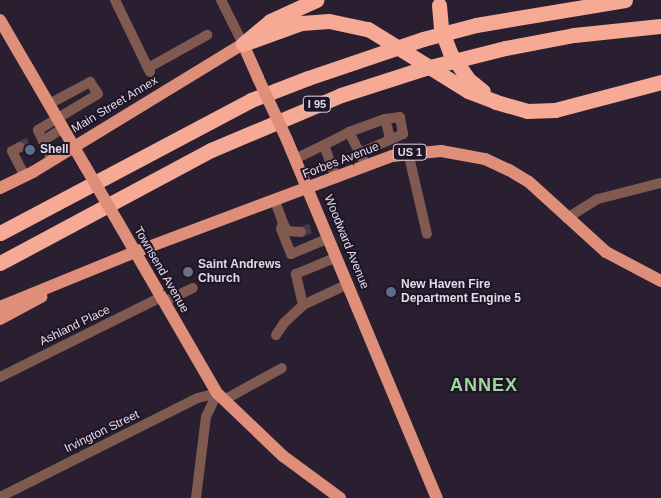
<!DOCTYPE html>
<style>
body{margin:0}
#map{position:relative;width:661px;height:498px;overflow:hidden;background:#291f31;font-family:Arial,sans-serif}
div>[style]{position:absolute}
.minor-tunnel>*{height:10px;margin-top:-5px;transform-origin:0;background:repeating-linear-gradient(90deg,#453b4c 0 10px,transparent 0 15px)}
.minor>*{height:10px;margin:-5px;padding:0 5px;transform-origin:5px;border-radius:5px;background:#805a50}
.major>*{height:12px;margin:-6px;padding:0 6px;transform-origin:6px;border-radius:6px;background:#de8e79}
.highway>*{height:15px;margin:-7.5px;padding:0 7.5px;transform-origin:7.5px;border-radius:7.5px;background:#f6a995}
.major-bridge>*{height:12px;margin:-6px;padding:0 6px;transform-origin:6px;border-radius:6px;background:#de8e79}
.highway-bridge>*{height:15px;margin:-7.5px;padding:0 7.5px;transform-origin:7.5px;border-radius:7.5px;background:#f6a995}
.dots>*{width:14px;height:14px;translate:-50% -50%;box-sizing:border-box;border:2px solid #1f1527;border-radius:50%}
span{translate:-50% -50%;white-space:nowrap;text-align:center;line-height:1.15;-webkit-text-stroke:4px #1f1527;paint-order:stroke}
.shield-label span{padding:1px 4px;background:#1f1527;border:1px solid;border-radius:4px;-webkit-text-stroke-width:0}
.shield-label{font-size:11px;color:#e1dae6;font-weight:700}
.street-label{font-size:12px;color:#e1dae6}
.poi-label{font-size:12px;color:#e1dae6;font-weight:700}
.left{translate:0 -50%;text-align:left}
.district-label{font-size:18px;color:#9ed79c;font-weight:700;letter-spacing:1px}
</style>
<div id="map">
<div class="minor-tunnel">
<i style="left:20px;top:147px;width:14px;rotate:-30deg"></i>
<i style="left:301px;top:232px;width:12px;rotate:-20deg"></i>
</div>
<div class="minor">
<i style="left:115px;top:0;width:80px;rotate:64.1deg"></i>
<i style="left:221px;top:0;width:49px;rotate:63.4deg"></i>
<i style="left:148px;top:68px;width:68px;rotate:-29.2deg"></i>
<i style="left:49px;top:104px;width:47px;rotate:-28.2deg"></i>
<i style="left:90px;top:82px;width:14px;rotate:56deg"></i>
<i style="left:98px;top:94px;width:70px;rotate:149deg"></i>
<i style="left:38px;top:130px;width:33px;rotate:65deg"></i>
<i style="left:349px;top:132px;width:38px;rotate:-20deg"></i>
<i style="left:385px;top:119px;width:20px;rotate:75deg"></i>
<i style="left:43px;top:141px;width:24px;rotate:-33deg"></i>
<i style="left:20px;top:147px;width:9px;rotate:153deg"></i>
<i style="left:12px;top:151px;width:28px;rotate:63deg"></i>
<i style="left:408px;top:152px;width:84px;rotate:77deg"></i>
<i style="left:360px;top:153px;width:47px;rotate:-23.8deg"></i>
<i style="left:403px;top:134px;width:17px;rotate:-100deg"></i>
<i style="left:400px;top:117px;width:15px;rotate:172deg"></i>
<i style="left:295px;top:159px;width:32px;rotate:-26deg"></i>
<i style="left:336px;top:178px;width:35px;rotate:-110deg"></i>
<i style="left:324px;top:145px;width:28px;rotate:-27deg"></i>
<i style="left:349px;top:132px;width:38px;rotate:63deg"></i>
<i style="left:275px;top:201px;width:23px;rotate:70deg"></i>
<i style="left:283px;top:223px;width:6px;rotate:108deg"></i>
<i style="left:281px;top:229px;width:27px;rotate:68deg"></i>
<i style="left:291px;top:254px;width:41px;rotate:-22.8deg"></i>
<i style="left:567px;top:218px;width:36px;rotate:-32deg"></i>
<i style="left:598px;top:199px;width:65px;rotate:-14.3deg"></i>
<i style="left:283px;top:223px;width:9px;rotate:63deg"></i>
<i style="left:287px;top:231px;width:14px;rotate:4deg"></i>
<i style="left:164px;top:302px;width:32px;rotate:-26deg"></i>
<i style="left:303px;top:305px;width:32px;rotate:-103deg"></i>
<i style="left:296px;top:274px;width:44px;rotate:-22.5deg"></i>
<i style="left:276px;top:335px;width:14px;rotate:-56deg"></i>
<i style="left:284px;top:323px;width:26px;rotate:-43deg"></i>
<i style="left:303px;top:305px;width:50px;rotate:-25deg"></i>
<i style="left:0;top:377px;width:180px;rotate:-26.4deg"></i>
<i style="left:224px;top:400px;width:66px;rotate:-28.9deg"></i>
<i style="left:0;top:497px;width:221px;rotate:-26.6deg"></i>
<i style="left:198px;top:398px;width:20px;rotate:-15deg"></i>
<i style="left:196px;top:498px;width:82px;rotate:-83deg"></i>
<i style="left:206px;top:417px;width:26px;rotate:-65deg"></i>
</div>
<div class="major">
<i style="left:0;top:20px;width:169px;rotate:59.8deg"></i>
<i style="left:287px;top:140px;width:388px;rotate:67.3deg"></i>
<i style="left:0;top:188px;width:37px;rotate:-26deg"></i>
<i style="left:33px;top:172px;width:246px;rotate:-31.4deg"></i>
<i style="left:243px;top:44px;width:37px;rotate:66deg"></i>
<i style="left:119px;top:224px;width:195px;rotate:59.9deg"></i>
<i style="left:217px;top:393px;width:91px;rotate:43.7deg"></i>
<i style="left:283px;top:456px;width:71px;rotate:36.4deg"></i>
<i style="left:0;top:307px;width:146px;rotate:-22.2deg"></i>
<i style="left:135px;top:252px;width:274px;rotate:-20.5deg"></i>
<i style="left:392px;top:156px;width:49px;rotate:-5.8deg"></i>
<i style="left:441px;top:151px;width:45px;rotate:10.3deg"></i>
<i style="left:485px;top:159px;width:26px;rotate:25deg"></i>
<i style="left:509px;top:170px;width:23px;rotate:31deg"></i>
<i style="left:529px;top:182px;width:104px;rotate:42.3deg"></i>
<i style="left:606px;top:252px;width:62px;rotate:27.8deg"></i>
<i style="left:0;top:319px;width:47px;rotate:-28.2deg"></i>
</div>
<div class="highway">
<i style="left:244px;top:43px;width:34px;rotate:-40deg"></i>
<i style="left:270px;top:21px;width:51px;rotate:-24.5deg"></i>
<i style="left:243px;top:44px;width:62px;rotate:-19.9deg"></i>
<i style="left:301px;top:23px;width:28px;rotate:-4deg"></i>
<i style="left:329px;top:21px;width:40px;rotate:12deg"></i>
<i style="left:496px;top:102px;width:32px;rotate:16deg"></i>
<i style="left:527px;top:111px;width:28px;rotate:-2deg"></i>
<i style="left:555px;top:110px;width:110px;rotate:-14.8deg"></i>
<i style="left:0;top:233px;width:284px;rotate:-27.9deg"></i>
<i style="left:251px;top:100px;width:61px;rotate:-21.1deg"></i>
<i style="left:308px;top:78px;width:121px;rotate:-18.7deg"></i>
<i style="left:423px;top:39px;width:55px;rotate:-14.8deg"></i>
<i style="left:476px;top:25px;width:151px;rotate:-9.5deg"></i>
<i style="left:0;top:263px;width:239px;rotate:-28.2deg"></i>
<i style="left:211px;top:150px;width:141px;rotate:-22.9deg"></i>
<i style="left:341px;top:95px;width:85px;rotate:-17.8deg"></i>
<i style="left:422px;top:69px;width:86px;rotate:-14.2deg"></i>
<i style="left:505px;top:48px;width:70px;rotate:-10.7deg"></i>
<i style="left:574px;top:35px;width:87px;rotate:-5.9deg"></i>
</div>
<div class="major-bridge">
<i style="left:258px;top:78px;width:68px;rotate:64.9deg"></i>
<i style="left:85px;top:166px;width:67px;rotate:59.6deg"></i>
</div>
<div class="highway-bridge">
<i style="left:439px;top:5px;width:24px;rotate:85deg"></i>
<i style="left:441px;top:29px;width:26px;rotate:69deg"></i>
<i style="left:450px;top:53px;width:32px;rotate:55deg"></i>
<i style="left:468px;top:79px;width:19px;rotate:39deg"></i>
<i style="left:368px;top:29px;width:118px;rotate:31.8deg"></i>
<i style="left:468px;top:91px;width:30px;rotate:21deg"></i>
</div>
<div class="dots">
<i style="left:30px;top:150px;background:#5c6f8a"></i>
<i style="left:188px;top:272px;background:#6b7280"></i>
<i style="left:391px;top:292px;background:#5c6f8a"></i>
</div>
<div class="shield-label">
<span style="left:317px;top:104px">I 95</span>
<span style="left:410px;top:152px">US 1</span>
</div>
<div class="street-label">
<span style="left:115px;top:105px;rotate:-31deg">Main Street Annex</span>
<span style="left:341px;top:161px;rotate:-21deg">Forbes Avenue</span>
<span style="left:346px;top:242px;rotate:68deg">Woodward Avenue</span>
<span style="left:161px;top:270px;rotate:60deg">Townsend Avenue</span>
<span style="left:75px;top:326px;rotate:-26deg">Ashland Place</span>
<span style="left:102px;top:432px;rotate:-26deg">Irvington Street</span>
</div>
<div class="poi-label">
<span class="left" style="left:40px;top:150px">Shell</span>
<span class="left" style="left:198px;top:272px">Saint Andrews<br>Church</span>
<span class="left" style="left:401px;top:292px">New Haven Fire<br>Department Engine 5</span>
</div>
<div class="district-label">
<span style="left:484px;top:385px">ANNEX</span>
</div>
</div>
